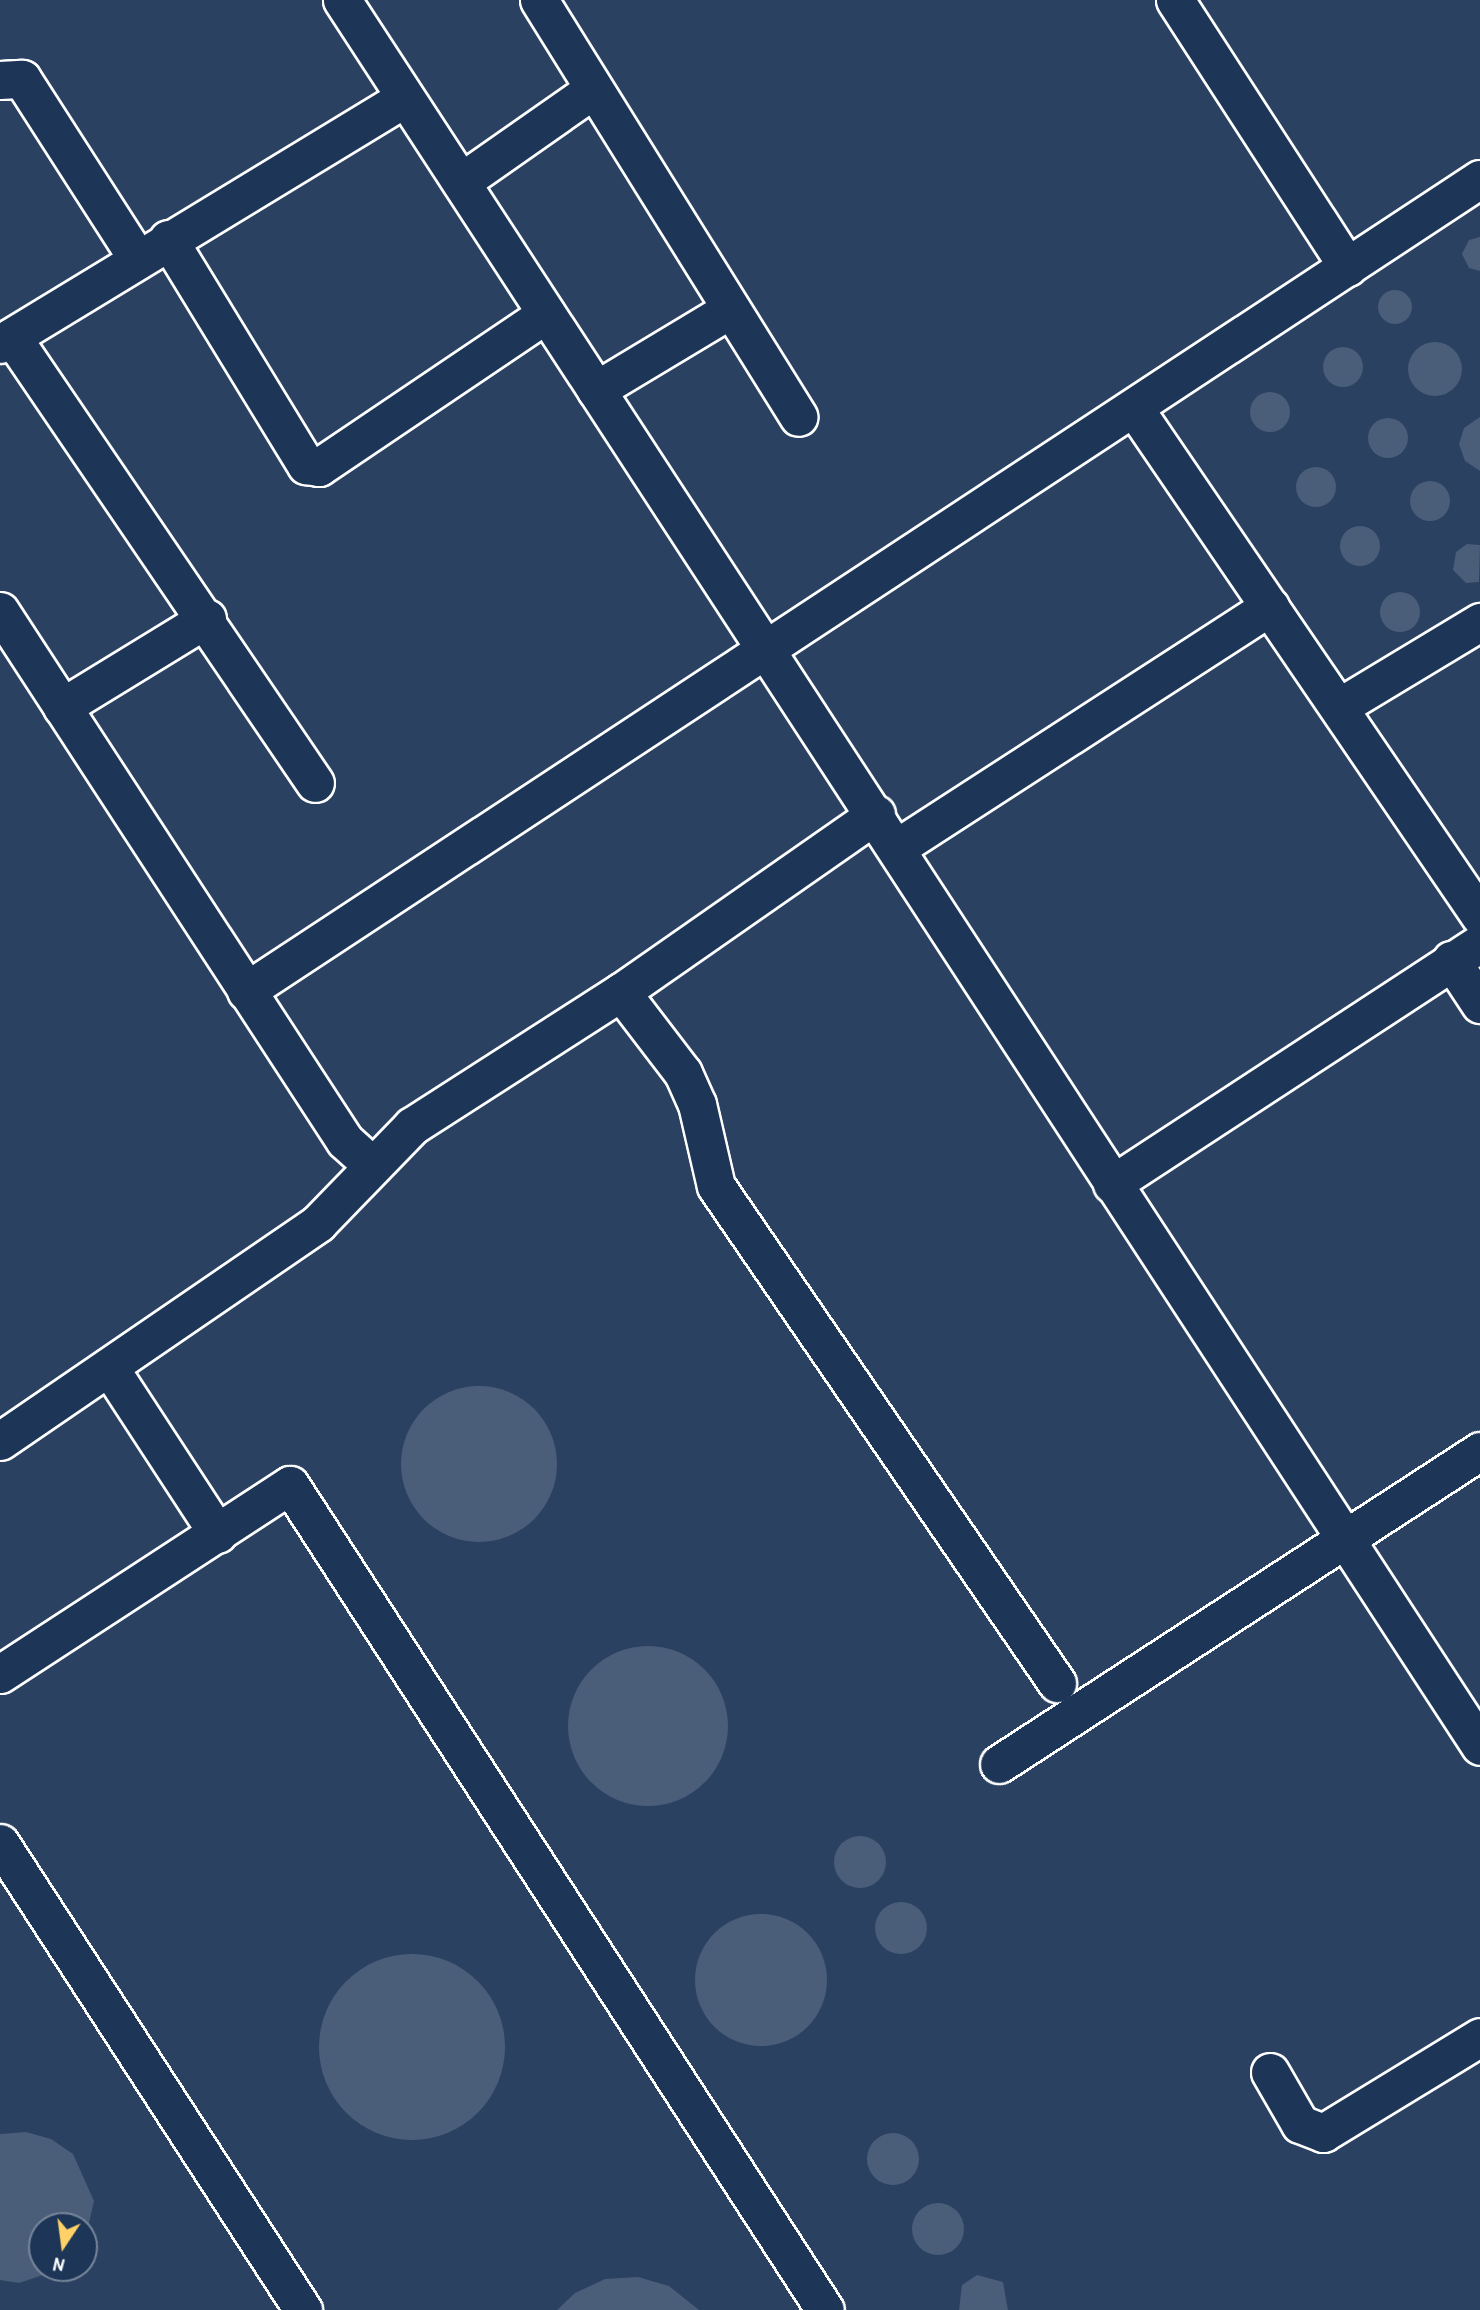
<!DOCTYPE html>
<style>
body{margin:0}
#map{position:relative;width:1480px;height:2310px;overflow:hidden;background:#1d3557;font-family:"Patrick Hand",sans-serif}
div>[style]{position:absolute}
.built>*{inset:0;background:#2a4161}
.building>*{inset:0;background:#4a5d79}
.round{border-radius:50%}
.roads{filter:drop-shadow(2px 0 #fff) drop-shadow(-2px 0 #fff) drop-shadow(0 2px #fff) drop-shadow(0 -2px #fff)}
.minor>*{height:37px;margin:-18.5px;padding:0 18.5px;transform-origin:18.5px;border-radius:18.5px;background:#1d3557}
span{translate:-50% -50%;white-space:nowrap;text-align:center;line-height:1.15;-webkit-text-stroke:7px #1d3557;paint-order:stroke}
.north{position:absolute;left:28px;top:2212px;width:70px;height:70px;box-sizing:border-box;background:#1d3557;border:2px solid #77869a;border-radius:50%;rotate:193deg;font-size:19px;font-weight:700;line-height:28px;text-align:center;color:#fff}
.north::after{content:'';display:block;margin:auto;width:24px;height:32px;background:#ffd166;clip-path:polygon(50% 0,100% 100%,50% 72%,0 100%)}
</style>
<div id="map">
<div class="built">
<i style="clip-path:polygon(evenodd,0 0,1480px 0,1480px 2310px,0 2310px,0 0,42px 2226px,84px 2226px,84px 2268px,42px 2268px,42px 2226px)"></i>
</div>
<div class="building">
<i style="clip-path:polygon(1480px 237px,1480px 271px,1469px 268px,1462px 254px,1469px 240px)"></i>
<i class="round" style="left:1378px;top:290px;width:34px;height:34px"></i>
<i class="round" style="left:1408px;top:342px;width:54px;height:54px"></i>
<i class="round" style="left:1323px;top:347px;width:40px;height:40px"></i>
<i class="round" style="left:1250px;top:392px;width:40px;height:40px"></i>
<i style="clip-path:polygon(1480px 417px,1480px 471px,1465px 461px,1459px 444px,1464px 428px)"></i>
<i class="round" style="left:1368px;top:418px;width:40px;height:40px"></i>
<i class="round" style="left:1296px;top:467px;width:40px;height:40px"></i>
<i class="round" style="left:1410px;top:481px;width:40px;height:40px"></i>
<i class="round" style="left:1340px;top:526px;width:40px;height:40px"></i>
<i style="clip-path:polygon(1467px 544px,1480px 545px,1479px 582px,1466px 583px,1453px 570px,1456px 552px)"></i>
<i class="round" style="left:1380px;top:592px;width:40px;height:40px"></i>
<i class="round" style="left:401px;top:1386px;width:156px;height:156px"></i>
<i class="round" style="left:568px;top:1646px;width:160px;height:160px"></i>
<i class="round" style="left:834px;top:1836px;width:52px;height:52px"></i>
<i class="round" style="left:875px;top:1902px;width:52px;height:52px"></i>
<i class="round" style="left:695px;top:1914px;width:132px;height:132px"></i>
<i class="round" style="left:319px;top:1954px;width:186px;height:186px"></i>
<i style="clip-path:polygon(26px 2132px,51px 2139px,73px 2154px,94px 2201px,84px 2244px,84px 2226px,42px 2226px,42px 2268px,64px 2268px,19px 2283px,0 2280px,0 2134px)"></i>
<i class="round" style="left:867px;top:2133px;width:52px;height:52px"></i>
<i class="round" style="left:912px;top:2203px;width:52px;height:52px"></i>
<i style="clip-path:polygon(977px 2275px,1003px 2282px,1008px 2310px,959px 2310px,962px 2285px)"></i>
<i style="clip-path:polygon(638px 2277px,669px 2286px,699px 2310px,557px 2310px,575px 2293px,605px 2279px)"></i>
</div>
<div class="roads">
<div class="minor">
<i style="left:342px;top:0;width:2084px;rotate:56.9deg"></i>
<i style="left:539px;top:0;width:491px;rotate:58.1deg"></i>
<i style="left:1175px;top:0;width:318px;rotate:57.1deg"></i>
<i style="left:0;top:80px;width:22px;rotate:-3deg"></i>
<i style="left:22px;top:79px;width:213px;rotate:57.3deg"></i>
<i style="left:461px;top:182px;width:162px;rotate:-35deg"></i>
<i style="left:168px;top:239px;width:265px;rotate:58.6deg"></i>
<i style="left:306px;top:465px;width:13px;rotate:9deg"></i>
<i style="left:319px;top:467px;width:274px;rotate:-34deg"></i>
<i style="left:12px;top:337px;width:539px;rotate:55.81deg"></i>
<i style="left:0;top:344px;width:474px;rotate:-31.3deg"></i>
<i style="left:596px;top:390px;width:157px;rotate:-31deg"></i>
<i style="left:1134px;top:408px;width:615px;rotate:55.74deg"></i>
<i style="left:0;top:611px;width:632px;rotate:56.94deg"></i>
<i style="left:345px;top:1141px;width:36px;rotate:42deg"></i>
<i style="left:62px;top:707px;width:170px;rotate:-31.5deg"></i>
<i style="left:1339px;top:707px;width:165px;rotate:-31.1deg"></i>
<i style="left:898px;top:847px;width:443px;rotate:-32.9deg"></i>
<i style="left:1451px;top:960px;width:53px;rotate:56.6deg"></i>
<i style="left:246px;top:991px;width:1477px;rotate:-33.35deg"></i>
<i style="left:621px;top:992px;width:102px;rotate:52.6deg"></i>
<i style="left:683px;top:1073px;width:34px;rotate:66deg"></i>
<i style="left:697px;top:1104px;width:84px;rotate:77deg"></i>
<i style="left:716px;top:1186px;width:603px;rotate:55.55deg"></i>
<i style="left:1112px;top:1184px;width:440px;rotate:-33.2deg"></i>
<i style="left:109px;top:1367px;width:199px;rotate:56.9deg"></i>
<i style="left:0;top:1441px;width:386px;rotate:-34.4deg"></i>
<i style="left:318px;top:1223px;width:135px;rotate:-45.9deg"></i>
<i style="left:412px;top:1126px;width:248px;rotate:-32.7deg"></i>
<i style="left:621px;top:992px;width:311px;rotate:-34.9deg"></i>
<i style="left:0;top:1674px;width:346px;rotate:-33.1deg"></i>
<i style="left:290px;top:1485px;width:983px;rotate:57.04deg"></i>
<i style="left:999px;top:1764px;width:574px;rotate:-33.05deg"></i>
<i style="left:0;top:1843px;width:557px;rotate:57.02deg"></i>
<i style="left:1270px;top:2072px;width:60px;rotate:60deg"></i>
<i style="left:1300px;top:2124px;width:25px;rotate:21deg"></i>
<i style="left:1323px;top:2133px;width:184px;rotate:-31.4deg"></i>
</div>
</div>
<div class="north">N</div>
</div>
